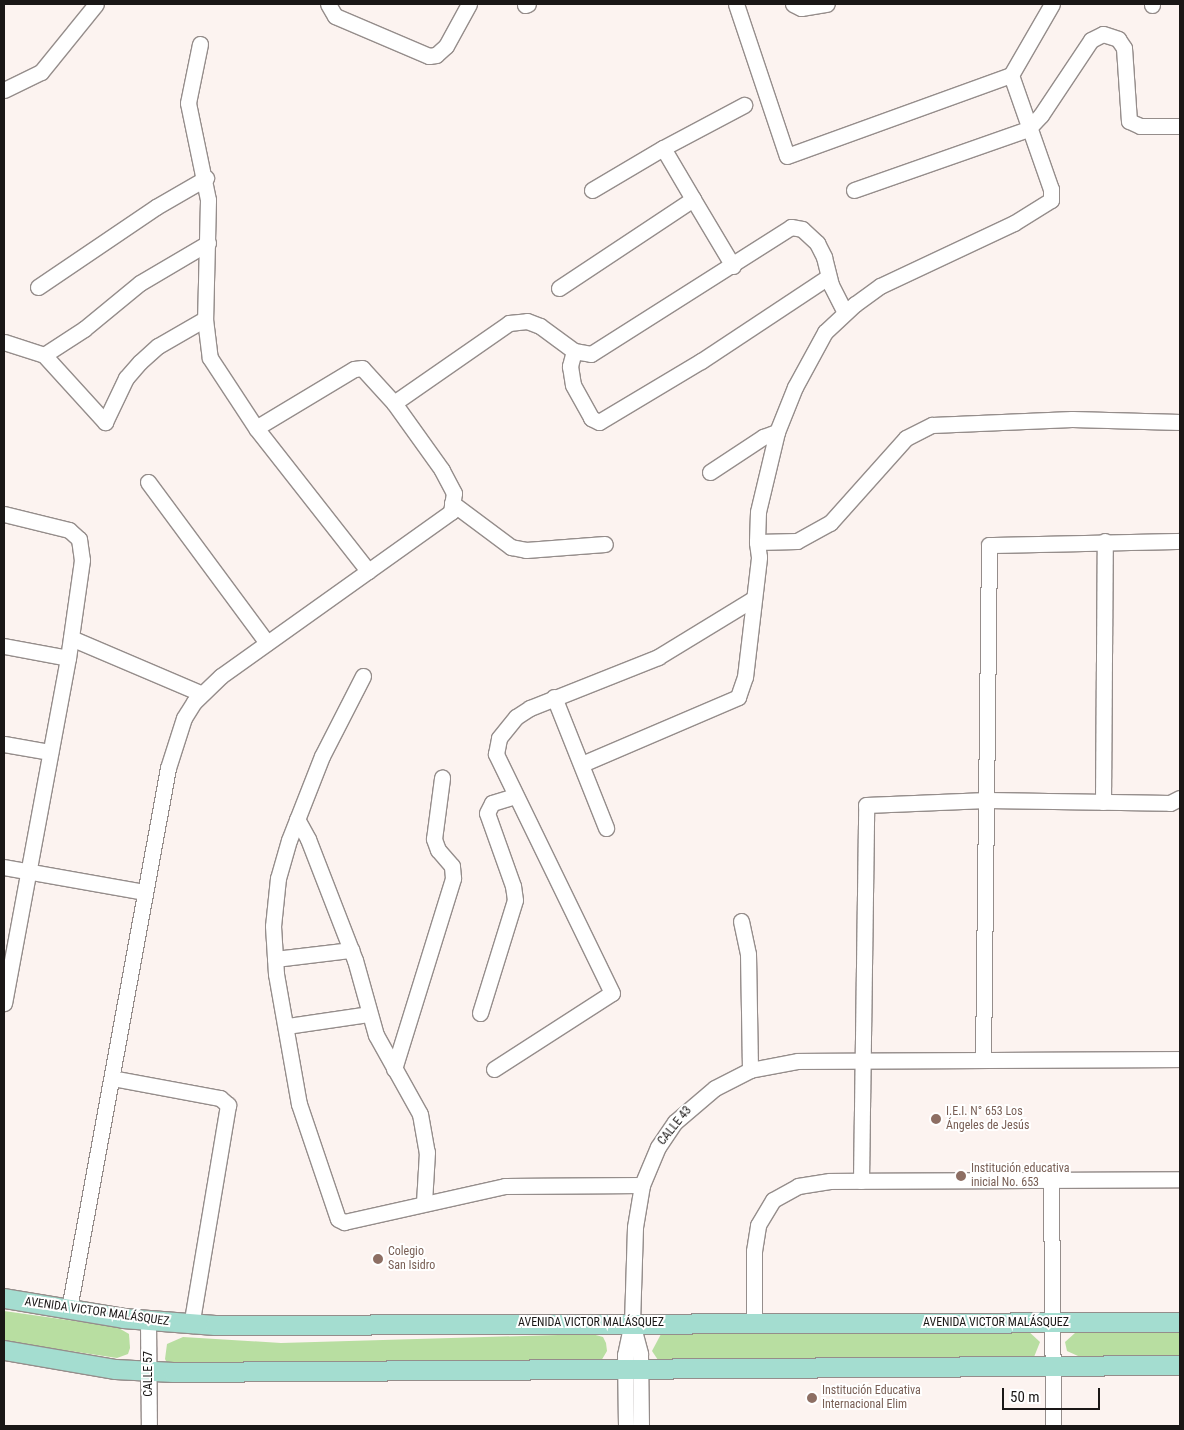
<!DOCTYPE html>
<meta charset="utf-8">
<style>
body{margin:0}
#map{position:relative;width:1184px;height:1430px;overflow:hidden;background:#fcf3f0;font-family:"Roboto Condensed",sans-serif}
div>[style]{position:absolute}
.green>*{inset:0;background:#b8dea1}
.roads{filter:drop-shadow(1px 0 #958d8b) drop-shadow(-1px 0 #958d8b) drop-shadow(0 1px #958d8b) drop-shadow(0 -1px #958d8b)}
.minor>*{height:15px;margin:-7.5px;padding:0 7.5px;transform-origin:7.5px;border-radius:7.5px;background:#fff}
.major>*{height:19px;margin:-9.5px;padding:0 9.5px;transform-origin:9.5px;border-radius:9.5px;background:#a4ddd0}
.dots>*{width:14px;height:14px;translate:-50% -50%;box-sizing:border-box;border:2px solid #fff;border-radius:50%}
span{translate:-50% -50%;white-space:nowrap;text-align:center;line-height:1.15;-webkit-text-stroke:4px #fff;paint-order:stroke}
.education-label{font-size:12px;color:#785e54}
.left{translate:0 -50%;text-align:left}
.street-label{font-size:12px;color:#1a1716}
.frame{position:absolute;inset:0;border:5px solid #1a1716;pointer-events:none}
.scale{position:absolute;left:1002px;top:1388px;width:98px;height:22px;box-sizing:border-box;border:2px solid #1a1716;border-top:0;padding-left:6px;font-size:15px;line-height:18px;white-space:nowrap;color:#1a1716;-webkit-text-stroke:4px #fff;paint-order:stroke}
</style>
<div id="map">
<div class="green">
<i style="clip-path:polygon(4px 1311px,117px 1327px,129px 1334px,130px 1348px,128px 1354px,117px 1358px,4px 1341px)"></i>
<i style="clip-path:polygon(1026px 1329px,1040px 1342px,1034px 1357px,658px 1360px,652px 1351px,661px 1334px)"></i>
<i style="clip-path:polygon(1180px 1331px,1180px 1356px,1078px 1356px,1067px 1351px,1065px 1342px,1075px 1333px)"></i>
<i style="clip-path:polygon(592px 1334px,603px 1337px,606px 1343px,607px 1351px,601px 1361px,167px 1363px,165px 1359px,167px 1344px,183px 1337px,281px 1343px)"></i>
</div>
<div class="roads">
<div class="minor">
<i style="left:328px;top:4px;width:14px;rotate:60deg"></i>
<i style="left:335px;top:16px;width:102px;rotate:23.1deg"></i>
<i style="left:429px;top:56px;width:7px;rotate:-8deg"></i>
<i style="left:436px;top:55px;width:13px;rotate:-42deg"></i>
<i style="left:446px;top:46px;width:48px;rotate:-61.3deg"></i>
<i style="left:736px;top:4px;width:160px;rotate:71.5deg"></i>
<i style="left:787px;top:156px;width:238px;rotate:-19.9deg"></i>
<i style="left:1011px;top:75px;width:82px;rotate:-60deg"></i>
<i style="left:793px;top:4px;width:9px;rotate:27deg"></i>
<i style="left:801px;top:8px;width:26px;rotate:-9deg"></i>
<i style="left:525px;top:5px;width:3px;rotate:-18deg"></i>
<i style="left:1152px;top:5px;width:1px;rotate:-90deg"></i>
<i style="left:200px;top:44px;width:60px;rotate:101.5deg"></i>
<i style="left:188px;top:103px;width:99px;rotate:78.3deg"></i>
<i style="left:208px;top:200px;width:119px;rotate:91.4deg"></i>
<i style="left:205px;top:319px;width:39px;rotate:83deg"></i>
<i style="left:210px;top:358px;width:84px;rotate:56.7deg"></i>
<i style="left:256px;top:428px;width:182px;rotate:51.9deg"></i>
<i style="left:1011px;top:75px;width:121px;rotate:70.7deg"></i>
<i style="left:1051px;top:189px;width:11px;rotate:90deg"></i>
<i style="left:1051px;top:200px;width:44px;rotate:148.1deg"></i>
<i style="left:1014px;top:223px;width:148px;rotate:154.8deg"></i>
<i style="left:880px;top:286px;width:31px;rotate:144deg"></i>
<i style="left:855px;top:304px;width:41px;rotate:137deg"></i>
<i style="left:825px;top:332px;width:63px;rotate:118.6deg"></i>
<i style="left:795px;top:387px;width:48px;rotate:111.8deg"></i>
<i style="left:777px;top:432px;width:82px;rotate:103.4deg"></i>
<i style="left:758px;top:512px;width:30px;rotate:92deg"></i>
<i style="left:757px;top:542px;width:40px;rotate:-1.4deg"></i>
<i style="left:797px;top:541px;width:38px;rotate:-29deg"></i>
<i style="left:830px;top:523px;width:114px;rotate:-48.2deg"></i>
<i style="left:906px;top:438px;width:29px;rotate:-27deg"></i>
<i style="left:932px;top:425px;width:140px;rotate:-2.5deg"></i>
<i style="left:1072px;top:419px;width:108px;rotate:1.6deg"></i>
<i style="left:4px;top:90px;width:41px;rotate:-25.9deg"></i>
<i style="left:41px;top:72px;width:87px;rotate:-51deg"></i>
<i style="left:663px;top:148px;width:92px;rotate:-28deg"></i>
<i style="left:592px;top:190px;width:82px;rotate:-30.6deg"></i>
<i style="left:663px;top:148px;width:59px;rotate:59.5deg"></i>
<i style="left:854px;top:190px;width:184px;rotate:-19.3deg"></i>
<i style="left:1028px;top:129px;width:19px;rotate:-47deg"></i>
<i style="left:1041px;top:115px;width:90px;rotate:-56.3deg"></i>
<i style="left:1091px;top:40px;width:13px;rotate:-27deg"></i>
<i style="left:1103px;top:34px;width:16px;rotate:18deg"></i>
<i style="left:1118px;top:39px;width:11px;rotate:56deg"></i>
<i style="left:1124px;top:48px;width:73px;rotate:86.1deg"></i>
<i style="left:1129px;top:121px;width:12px;rotate:24deg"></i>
<i style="left:1140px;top:126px;width:40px"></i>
<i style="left:38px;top:287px;width:143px;rotate:-34.1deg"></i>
<i style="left:156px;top:207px;width:58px;rotate:-30.1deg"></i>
<i style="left:559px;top:288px;width:161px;rotate:-33.6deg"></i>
<i style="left:693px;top:199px;width:78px;rotate:59.2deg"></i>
<i style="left:4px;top:342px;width:42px;rotate:18deg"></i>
<i style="left:44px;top:355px;width:91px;rotate:47.7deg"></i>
<i style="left:105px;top:422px;width:49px;rotate:-64.5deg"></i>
<i style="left:126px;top:378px;width:21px;rotate:-49deg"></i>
<i style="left:140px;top:362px;width:24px;rotate:-42deg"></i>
<i style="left:158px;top:346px;width:54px;rotate:-29.9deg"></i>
<i style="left:574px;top:351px;width:16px;rotate:105deg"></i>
<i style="left:570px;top:366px;width:19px;rotate:81deg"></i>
<i style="left:573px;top:385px;width:38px;rotate:61deg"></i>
<i style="left:591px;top:418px;width:9px;rotate:27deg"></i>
<i style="left:599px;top:422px;width:119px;rotate:-30.9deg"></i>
<i style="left:701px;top:361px;width:152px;rotate:-33.5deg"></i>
<i style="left:44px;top:355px;width:48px;rotate:-33deg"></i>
<i style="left:84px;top:329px;width:72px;rotate:-39.4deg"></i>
<i style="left:140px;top:283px;width:79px;rotate:-30.5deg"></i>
<i style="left:394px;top:403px;width:140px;rotate:-34.8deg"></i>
<i style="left:509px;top:323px;width:18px;rotate:-6deg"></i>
<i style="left:527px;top:321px;width:14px;rotate:21deg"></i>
<i style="left:540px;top:326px;width:42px;rotate:36.3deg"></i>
<i style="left:574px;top:351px;width:17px;rotate:10deg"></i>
<i style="left:591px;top:354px;width:237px;rotate:-32.4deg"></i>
<i style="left:791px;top:227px;width:11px;rotate:10deg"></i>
<i style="left:802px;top:229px;width:21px;rotate:43deg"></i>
<i style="left:817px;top:243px;width:16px;rotate:63deg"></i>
<i style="left:824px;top:257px;width:29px;rotate:76deg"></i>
<i style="left:831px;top:285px;width:30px;rotate:63deg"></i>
<i style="left:710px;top:472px;width:64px;rotate:-33.4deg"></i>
<i style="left:763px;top:437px;width:15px;rotate:-20deg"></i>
<i style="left:148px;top:482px;width:200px;rotate:53.5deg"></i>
<i style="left:452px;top:503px;width:74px;rotate:36.7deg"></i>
<i style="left:511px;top:547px;width:15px;rotate:11deg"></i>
<i style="left:526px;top:550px;width:79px;rotate:-4.3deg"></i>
<i style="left:4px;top:514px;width:67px;rotate:13.8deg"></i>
<i style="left:69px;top:530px;width:13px;rotate:42deg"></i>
<i style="left:79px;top:539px;width:21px;rotate:82deg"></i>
<i style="left:82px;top:560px;width:99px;rotate:98.1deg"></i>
<i style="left:68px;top:658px;width:351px;rotate:100.5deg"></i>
<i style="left:71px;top:638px;width:142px;rotate:23.1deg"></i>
<i style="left:4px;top:646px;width:65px;rotate:10.6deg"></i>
<i style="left:363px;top:676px;width:90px;rotate:117.1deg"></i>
<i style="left:322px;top:756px;width:90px;rotate:111.4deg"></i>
<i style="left:289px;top:840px;width:40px;rotate:106deg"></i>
<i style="left:278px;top:878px;width:48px;rotate:95.9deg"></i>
<i style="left:273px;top:926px;width:48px;rotate:86.4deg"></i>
<i style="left:276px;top:974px;width:132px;rotate:80deg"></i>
<i style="left:299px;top:1104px;width:121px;rotate:71.3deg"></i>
<i style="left:338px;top:1219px;width:7px;rotate:27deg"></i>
<i style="left:344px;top:1222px;width:165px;rotate:-12.6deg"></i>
<i style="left:505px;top:1186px;width:137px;rotate:-0.4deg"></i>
<i style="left:554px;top:697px;width:141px;rotate:68.3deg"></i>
<i style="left:4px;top:744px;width:47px;rotate:9.9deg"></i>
<i style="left:582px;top:764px;width:170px;rotate:-23.2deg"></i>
<i style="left:738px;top:697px;width:21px;rotate:-71deg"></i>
<i style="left:745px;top:677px;width:121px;rotate:-83.3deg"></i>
<i style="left:759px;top:557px;width:15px;rotate:-98deg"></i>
<i style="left:1103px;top:802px;width:261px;rotate:-89.6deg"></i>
<i style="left:297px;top:819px;width:23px;rotate:61deg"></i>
<i style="left:308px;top:839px;width:130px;rotate:68.8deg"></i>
<i style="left:355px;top:960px;width:78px;rotate:74.4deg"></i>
<i style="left:376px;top:1035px;width:90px;rotate:60.9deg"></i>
<i style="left:420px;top:1114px;width:39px;rotate:80deg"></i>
<i style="left:427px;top:1152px;width:51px;rotate:93.4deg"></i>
<i style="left:4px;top:867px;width:143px;rotate:10.1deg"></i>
<i style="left:741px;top:921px;width:34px;rotate:78deg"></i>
<i style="left:748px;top:954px;width:116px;rotate:89deg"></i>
<i style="left:275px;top:959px;width:77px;rotate:-6.8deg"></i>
<i style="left:480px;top:1013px;width:118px;rotate:-72.8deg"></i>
<i style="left:515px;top:900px;width:14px;rotate:-98deg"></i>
<i style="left:513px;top:886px;width:77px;rotate:-109.6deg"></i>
<i style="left:487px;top:813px;width:11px;rotate:-63deg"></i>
<i style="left:492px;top:803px;width:24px;rotate:-17deg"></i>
<i style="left:287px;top:1026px;width:83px;rotate:-8.3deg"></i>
<i style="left:983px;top:1060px;width:515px;rotate:-89.33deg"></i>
<i style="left:989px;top:545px;width:191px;rotate:-1.2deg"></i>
<i style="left:394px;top:1069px;width:200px;rotate:-72.8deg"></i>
<i style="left:453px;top:878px;width:12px;rotate:-95deg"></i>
<i style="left:452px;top:866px;width:21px;rotate:-131deg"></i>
<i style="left:438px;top:850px;width:12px;rotate:-110deg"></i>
<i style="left:434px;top:839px;width:62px;rotate:-82.5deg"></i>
<i style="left:494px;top:1069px;width:140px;rotate:-32.8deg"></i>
<i style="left:612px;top:993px;width:266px;rotate:-115.9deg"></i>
<i style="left:496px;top:754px;width:16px;rotate:-79deg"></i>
<i style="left:499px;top:738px;width:27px;rotate:-51deg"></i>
<i style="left:516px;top:717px;width:17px;rotate:-33deg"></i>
<i style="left:530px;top:708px;width:138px;rotate:-21.7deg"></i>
<i style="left:658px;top:657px;width:111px;rotate:-31.4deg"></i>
<i style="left:112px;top:1078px;width:110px;rotate:10.5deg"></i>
<i style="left:220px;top:1098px;width:11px;rotate:41deg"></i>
<i style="left:228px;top:1105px;width:223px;rotate:99.5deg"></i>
<i style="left:861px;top:1181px;width:376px;rotate:-89.2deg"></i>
<i style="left:866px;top:805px;width:121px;rotate:-2.4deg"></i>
<i style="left:987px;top:800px;width:183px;rotate:0.9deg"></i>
<i style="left:1170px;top:803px;width:11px;rotate:-27deg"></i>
<i style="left:1051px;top:1181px;width:245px;rotate:89.5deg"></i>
<i style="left:69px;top:1309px;width:550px;rotate:-79.63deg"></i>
<i style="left:168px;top:768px;width:52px;rotate:-72.3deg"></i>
<i style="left:184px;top:718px;width:19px;rotate:-58deg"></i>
<i style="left:194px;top:702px;width:37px;rotate:-44deg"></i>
<i style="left:221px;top:676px;width:282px;rotate:-35.5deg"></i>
<i style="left:451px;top:512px;width:19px;rotate:-81deg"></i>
<i style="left:454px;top:493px;width:26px;rotate:-118deg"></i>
<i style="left:442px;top:470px;width:82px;rotate:-125.6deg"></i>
<i style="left:394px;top:403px;width:47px;rotate:-132.4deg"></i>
<i style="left:362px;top:368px;width:8px;rotate:173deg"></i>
<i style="left:354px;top:369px;width:114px;rotate:149deg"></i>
<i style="left:148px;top:1321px;width:105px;rotate:89.5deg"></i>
<i style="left:754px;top:1323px;width:72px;rotate:-90deg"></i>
<i style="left:754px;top:1251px;width:26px;rotate:-81deg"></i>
<i style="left:758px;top:1225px;width:29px;rotate:-59deg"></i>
<i style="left:773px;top:1200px;width:29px;rotate:-29deg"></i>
<i style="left:798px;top:1186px;width:32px;rotate:-9deg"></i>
<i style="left:830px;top:1181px;width:350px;rotate:-0.3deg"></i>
<i style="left:633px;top:1327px;width:28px;rotate:75deg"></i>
<i style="left:640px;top:1354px;width:72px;rotate:89.2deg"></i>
<i style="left:626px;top:1426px;width:71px;rotate:-90.8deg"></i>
<i style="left:625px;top:1355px;width:33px;rotate:-78deg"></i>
<i style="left:632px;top:1323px;width:96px;rotate:-88.2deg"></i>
<i style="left:635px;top:1227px;width:43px;rotate:-80.5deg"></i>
<i style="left:642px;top:1185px;width:41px;rotate:-67.2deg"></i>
<i style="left:658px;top:1147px;width:30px;rotate:-56deg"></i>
<i style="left:675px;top:1122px;width:52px;rotate:-40.4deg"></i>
<i style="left:715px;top:1088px;width:39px;rotate:-27deg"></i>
<i style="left:750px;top:1070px;width:49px;rotate:-10.6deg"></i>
<i style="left:798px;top:1061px;width:382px;rotate:-0.3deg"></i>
</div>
<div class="major">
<i style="left:4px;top:1298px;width:121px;rotate:9.5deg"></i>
<i style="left:123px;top:1318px;width:92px;rotate:4.4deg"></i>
<i style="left:215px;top:1325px;width:965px;rotate:-0.18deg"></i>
<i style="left:4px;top:1350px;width:113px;rotate:9.7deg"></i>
<i style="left:115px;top:1369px;width:58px;rotate:3deg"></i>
<i style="left:173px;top:1372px;width:1007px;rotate:-0.4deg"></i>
</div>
</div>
<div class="dots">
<i style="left:936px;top:1119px;background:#8d6e63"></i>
<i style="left:961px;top:1176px;background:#8d6e63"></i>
<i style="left:378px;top:1259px;background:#8d6e63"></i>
<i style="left:812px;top:1398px;background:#8d6e63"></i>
</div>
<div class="education-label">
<span class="left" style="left:946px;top:1119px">I.E.I. N° 653 Los<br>Ángeles de Jesús</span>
<span class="left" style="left:971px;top:1176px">Institución educativa<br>inicial No. 653</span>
<span class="left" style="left:388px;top:1259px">Colegio<br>San Isidro</span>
<span class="left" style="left:822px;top:1398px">Institución Educativa<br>Internacional Elim</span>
</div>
<div class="street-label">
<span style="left:675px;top:1126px;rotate:-51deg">CALLE 43</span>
<span style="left:97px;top:1312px;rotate:8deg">AVENIDA VICTOR MALÁSQUEZ</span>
<span style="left:591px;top:1323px">AVENIDA VICTOR MALÁSQUEZ</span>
<span style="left:996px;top:1323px">AVENIDA VICTOR MALÁSQUEZ</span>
<span style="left:149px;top:1374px;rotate:-90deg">CALLE 57</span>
</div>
<div class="frame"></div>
<div class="scale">50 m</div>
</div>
